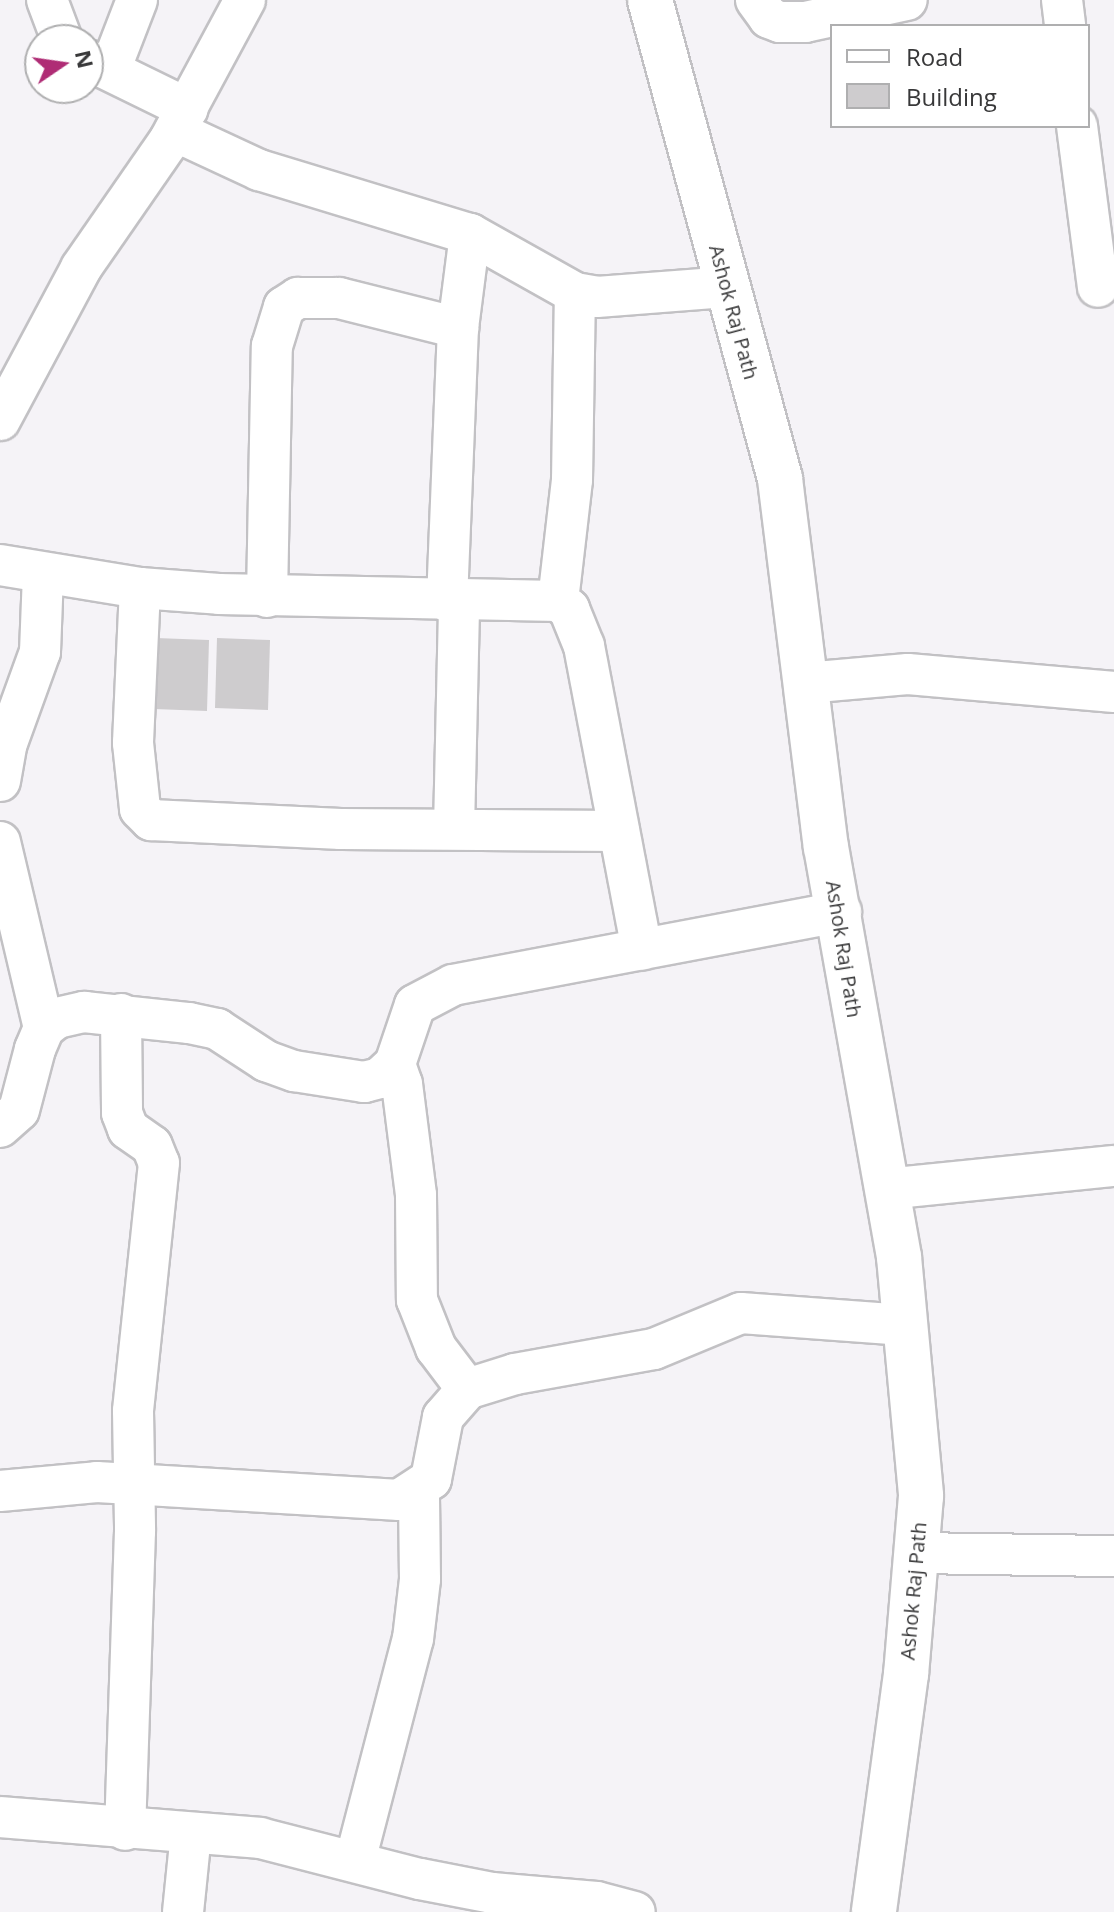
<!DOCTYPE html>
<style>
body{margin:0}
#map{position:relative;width:1114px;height:1912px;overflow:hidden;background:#f5f3f7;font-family:"Open Sans",sans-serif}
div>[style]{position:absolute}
.building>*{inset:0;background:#ceccce}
.roads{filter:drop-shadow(2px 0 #c2c1c4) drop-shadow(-2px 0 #c2c1c4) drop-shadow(0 2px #c2c1c4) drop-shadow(0 -2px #c2c1c4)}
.minor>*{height:40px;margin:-20px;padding:0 20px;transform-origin:20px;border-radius:20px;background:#fff}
.major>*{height:44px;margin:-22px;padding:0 22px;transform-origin:22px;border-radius:22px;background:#fff}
span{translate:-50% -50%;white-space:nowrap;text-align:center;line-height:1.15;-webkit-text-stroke:6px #fff;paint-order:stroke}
.street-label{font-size:20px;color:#383839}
.legend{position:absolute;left:830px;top:24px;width:260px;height:104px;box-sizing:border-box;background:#fff;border:2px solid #afafb0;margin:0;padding:10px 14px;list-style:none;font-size:24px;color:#383839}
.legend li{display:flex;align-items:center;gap:16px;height:40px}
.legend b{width:40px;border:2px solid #afafb0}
.north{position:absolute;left:24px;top:24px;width:80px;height:80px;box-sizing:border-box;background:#fff;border:2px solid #afafb0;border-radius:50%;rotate:77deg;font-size:22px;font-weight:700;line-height:32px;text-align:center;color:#383839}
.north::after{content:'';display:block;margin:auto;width:28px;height:36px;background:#af2c75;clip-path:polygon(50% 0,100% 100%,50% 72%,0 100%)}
</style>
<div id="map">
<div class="building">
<i style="clip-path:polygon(156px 638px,209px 640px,207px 711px,154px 709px)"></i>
<i style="clip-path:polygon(217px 638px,270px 640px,268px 710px,215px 708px)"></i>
</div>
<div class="roads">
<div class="minor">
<i style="left:47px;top:0;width:43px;rotate:69.4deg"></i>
<i style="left:756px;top:0;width:22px;rotate:54deg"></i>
<i style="left:769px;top:18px;width:12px;rotate:20deg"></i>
<i style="left:780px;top:22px;width:25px"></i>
<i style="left:805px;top:22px;width:104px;rotate:-12.2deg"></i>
<i style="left:1062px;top:0;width:26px;rotate:83deg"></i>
<i style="left:88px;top:60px;width:111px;rotate:26.1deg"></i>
<i style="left:110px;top:70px;width:75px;rotate:-68.9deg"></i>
<i style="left:1077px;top:126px;width:162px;rotate:82.6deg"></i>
<i style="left:175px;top:131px;width:93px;rotate:24.9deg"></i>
<i style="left:259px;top:170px;width:220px;rotate:16.9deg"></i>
<i style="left:470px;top:234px;width:120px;rotate:29.3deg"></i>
<i style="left:575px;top:293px;width:22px;rotate:10deg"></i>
<i style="left:597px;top:297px;width:129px;rotate:-4.4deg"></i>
<i style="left:0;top:420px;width:172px;rotate:-61.9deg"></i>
<i style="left:81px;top:268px;width:155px;rotate:-55.3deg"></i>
<i style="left:169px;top:141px;width:160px;rotate:-61.7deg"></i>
<i style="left:0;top:565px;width:142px;rotate:9.3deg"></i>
<i style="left:140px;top:588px;width:79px;rotate:4.3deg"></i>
<i style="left:219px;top:594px;width:339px;rotate:1.2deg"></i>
<i style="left:558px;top:601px;width:14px;rotate:36deg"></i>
<i style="left:569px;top:609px;width:40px;rotate:68deg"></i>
<i style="left:584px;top:646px;width:309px;rotate:79.2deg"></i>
<i style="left:140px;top:588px;width:155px;rotate:92.6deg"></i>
<i style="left:133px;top:743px;width:66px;rotate:83.9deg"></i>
<i style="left:140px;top:809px;width:16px;rotate:45deg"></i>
<i style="left:151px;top:820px;width:190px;rotate:2.7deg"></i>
<i style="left:341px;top:829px;width:278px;rotate:0.4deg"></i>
<i style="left:267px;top:597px;width:251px;rotate:-88.9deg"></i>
<i style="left:272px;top:346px;width:41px;rotate:-72.9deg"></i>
<i style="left:284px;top:307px;width:17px;rotate:-33deg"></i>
<i style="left:298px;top:298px;width:41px"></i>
<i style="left:339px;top:298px;width:123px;rotate:14.1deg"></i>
<i style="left:447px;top:601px;width:273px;rotate:-87.7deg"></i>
<i style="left:458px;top:328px;width:95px;rotate:-82.7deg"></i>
<i style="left:558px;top:601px;width:122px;rotate:-83.4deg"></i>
<i style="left:572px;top:480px;width:187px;rotate:-89.1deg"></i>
<i style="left:805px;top:683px;width:103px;rotate:-5deg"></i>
<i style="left:908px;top:674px;width:207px;rotate:5deg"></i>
<i style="left:0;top:781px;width:39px;rotate:-80deg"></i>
<i style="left:7px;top:743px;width:97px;rotate:-70.1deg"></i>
<i style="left:40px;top:652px;width:78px;rotate:-87.8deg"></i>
<i style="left:454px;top:829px;width:228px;rotate:-88.7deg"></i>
<i style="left:0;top:842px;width:191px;rotate:76.7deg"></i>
<i style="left:121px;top:1014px;width:99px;rotate:89.4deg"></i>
<i style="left:122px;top:1113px;width:17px;rotate:69deg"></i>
<i style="left:128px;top:1129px;width:29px;rotate:35deg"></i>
<i style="left:152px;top:1146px;width:18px;rotate:68deg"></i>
<i style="left:159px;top:1163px;width:249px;rotate:96deg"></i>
<i style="left:133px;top:1411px;width:120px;rotate:89deg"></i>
<i style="left:135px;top:1531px;width:299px;rotate:91.9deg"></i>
<i style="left:395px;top:1064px;width:21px;rotate:71deg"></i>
<i style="left:402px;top:1084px;width:112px;rotate:82.8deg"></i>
<i style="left:416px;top:1195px;width:105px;rotate:89.5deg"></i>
<i style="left:417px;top:1300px;width:52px;rotate:68.4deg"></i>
<i style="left:436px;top:1348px;width:51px;rotate:52.9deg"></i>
<i style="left:0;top:1127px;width:25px;rotate:-42deg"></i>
<i style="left:19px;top:1110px;width:63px;rotate:-75.3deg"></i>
<i style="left:35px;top:1049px;width:23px;rotate:-67deg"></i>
<i style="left:44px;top:1028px;width:16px;rotate:-38deg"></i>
<i style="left:57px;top:1018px;width:28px;rotate:-13deg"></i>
<i style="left:84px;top:1012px;width:106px;rotate:6deg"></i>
<i style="left:189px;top:1023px;width:29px;rotate:12deg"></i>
<i style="left:217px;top:1029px;width:59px;rotate:33.1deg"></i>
<i style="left:266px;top:1061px;width:30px;rotate:20deg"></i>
<i style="left:294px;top:1071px;width:71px;rotate:8.9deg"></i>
<i style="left:364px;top:1082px;width:16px;rotate:-14deg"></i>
<i style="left:380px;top:1078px;width:21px;rotate:-43deg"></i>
<i style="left:395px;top:1064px;width:62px;rotate:-71.3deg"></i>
<i style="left:415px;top:1005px;width:43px;rotate:-27.8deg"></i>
<i style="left:453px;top:985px;width:395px;rotate:-10.7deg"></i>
<i style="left:886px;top:1189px;width:229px;rotate:-5.8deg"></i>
<i style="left:0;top:1491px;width:97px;rotate:-5.3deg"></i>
<i style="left:97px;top:1482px;width:303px;rotate:3.4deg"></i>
<i style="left:399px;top:1500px;width:38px;rotate:-33deg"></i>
<i style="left:431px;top:1479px;width:63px;rotate:-79deg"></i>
<i style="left:443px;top:1417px;width:37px;rotate:-49deg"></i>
<i style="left:467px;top:1389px;width:50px;rotate:-17.4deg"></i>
<i style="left:515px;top:1374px;width:141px;rotate:-10.2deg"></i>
<i style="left:654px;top:1349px;width:94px;rotate:-22.5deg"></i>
<i style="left:741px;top:1313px;width:164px;rotate:4.2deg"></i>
<i style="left:916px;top:1553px;width:198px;rotate:0.9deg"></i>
<i style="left:0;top:1817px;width:261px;rotate:4.6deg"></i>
<i style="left:260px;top:1838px;width:165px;rotate:14.4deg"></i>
<i style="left:420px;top:1879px;width:73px;rotate:11deg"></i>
<i style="left:492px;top:1893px;width:105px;rotate:4.9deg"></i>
<i style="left:597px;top:1902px;width:39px;rotate:15deg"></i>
<i style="left:355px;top:1861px;width:229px;rotate:-75.4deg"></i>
<i style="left:413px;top:1639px;width:60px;rotate:-83.3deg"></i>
<i style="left:420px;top:1579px;width:88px;rotate:-90.7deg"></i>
<i style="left:183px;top:1912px;width:79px;rotate:-84.2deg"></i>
</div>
<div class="major">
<i style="left:650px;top:0;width:496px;rotate:74.8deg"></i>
<i style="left:780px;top:479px;width:371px;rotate:82.9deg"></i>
<i style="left:826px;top:847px;width:416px;rotate:79.9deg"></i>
<i style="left:899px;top:1257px;width:240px;rotate:84.7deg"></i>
<i style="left:921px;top:1496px;width:179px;rotate:94.8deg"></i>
<i style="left:906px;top:1674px;width:240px;rotate:97.7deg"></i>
</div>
</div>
<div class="street-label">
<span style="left:734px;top:312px;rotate:75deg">Ashok Raj Path</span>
<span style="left:844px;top:949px;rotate:81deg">Ashok Raj Path</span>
<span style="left:913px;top:1591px;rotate:-85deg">Ashok Raj Path</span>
</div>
<ul class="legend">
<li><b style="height:10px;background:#fff"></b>Road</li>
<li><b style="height:22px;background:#ceccce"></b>Building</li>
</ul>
<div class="north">N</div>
</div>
